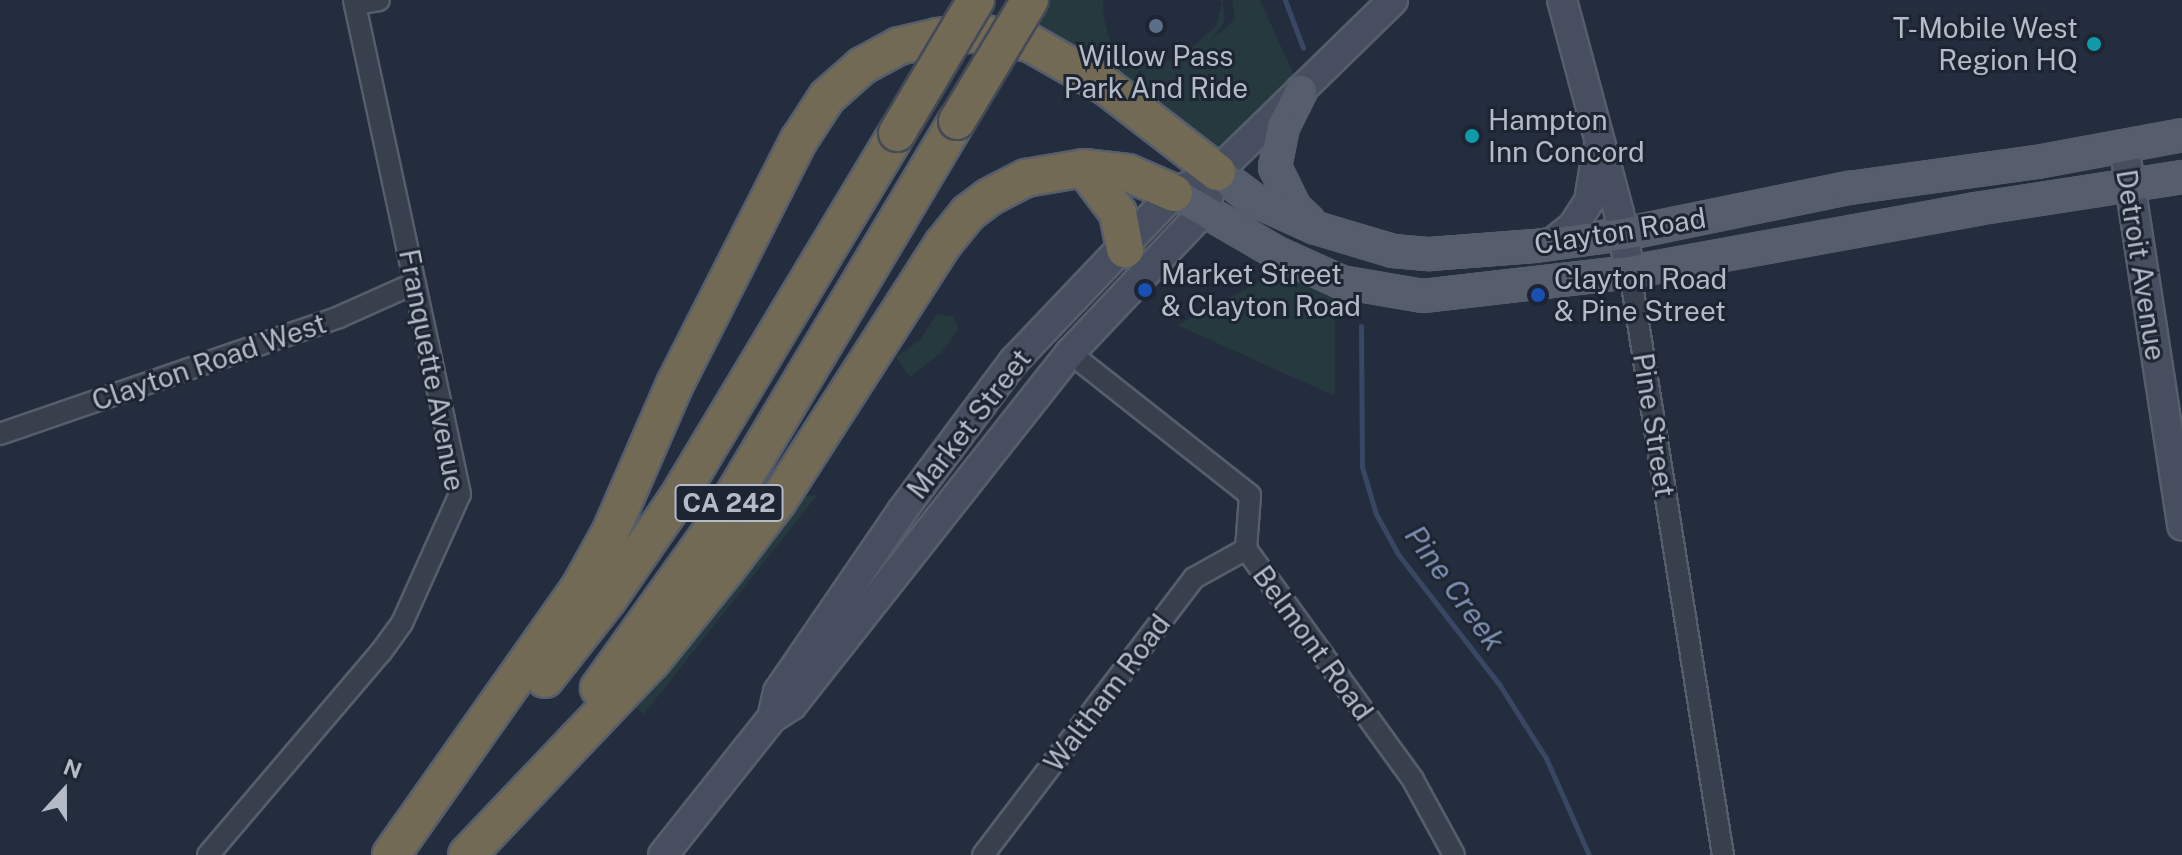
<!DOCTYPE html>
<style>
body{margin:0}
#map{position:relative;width:2182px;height:855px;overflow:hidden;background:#242d3d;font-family:"Public Sans",sans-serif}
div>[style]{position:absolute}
.green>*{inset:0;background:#26393e}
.stream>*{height:5px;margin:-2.5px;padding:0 2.5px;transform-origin:2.5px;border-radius:2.5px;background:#394764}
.roads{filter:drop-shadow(2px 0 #565d6b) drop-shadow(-2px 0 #565d6b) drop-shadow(0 2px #565d6b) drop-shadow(0 -2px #565d6b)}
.street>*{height:20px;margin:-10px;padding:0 10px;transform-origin:10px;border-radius:10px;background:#383f4d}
.secondary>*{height:28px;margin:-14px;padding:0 14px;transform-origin:14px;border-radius:14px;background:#464e60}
.primary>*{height:30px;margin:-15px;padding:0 15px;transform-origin:15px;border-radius:15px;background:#565e6d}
.highway>*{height:36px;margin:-18px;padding:0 18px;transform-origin:18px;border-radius:18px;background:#736a55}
.bridges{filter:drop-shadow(2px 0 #434a58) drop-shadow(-2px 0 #434a58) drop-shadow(0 2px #434a58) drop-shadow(0 -2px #434a58)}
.highway-bridge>*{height:36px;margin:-18px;padding:0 18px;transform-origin:18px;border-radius:18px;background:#736a55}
.dots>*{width:22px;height:22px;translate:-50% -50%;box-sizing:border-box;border:4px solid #1d2432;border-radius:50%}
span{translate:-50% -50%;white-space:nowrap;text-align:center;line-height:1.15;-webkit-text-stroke:6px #1d2432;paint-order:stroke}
.shield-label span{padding:2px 6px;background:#1d2432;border:2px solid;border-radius:6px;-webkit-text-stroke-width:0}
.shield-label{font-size:26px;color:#b4bac8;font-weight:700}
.poi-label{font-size:28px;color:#b4bac8}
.right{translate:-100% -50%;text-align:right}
.left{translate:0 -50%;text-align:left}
.street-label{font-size:28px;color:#b4bac8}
.water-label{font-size:30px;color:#7c8eaf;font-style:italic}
.north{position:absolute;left:24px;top:751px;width:80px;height:80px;-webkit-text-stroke:6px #1d2432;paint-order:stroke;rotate:21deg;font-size:22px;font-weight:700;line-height:32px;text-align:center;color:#b4bac8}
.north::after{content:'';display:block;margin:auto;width:28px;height:36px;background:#b4bac8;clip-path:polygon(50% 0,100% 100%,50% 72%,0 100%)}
</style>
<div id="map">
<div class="green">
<i style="clip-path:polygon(1030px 0,1103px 0,1104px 19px,1113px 50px,1137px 61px,1158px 65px,1185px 53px,1216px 26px,1222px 3px,1219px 0,1223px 0,1224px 23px,1207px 44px,1235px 19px,1232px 0,1260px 0,1301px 91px,1217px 172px,1030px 43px)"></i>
<i style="clip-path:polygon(1297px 262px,1341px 282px,1335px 316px,1335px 396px,1177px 325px)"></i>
<i style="clip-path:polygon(937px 314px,954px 317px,959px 329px,942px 352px,910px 377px,896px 357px,920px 340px)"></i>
<i style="clip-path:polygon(818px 494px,644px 714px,626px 701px,778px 501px)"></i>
</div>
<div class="stream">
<i style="left:1285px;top:0;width:51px;rotate:69.4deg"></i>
<i style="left:1361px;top:326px;width:141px;rotate:89.6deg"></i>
<i style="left:1362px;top:467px;width:49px;rotate:73.4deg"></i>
<i style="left:1376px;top:514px;width:46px;rotate:61.2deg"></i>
<i style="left:1398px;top:554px;width:165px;rotate:52.2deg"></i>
<i style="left:1499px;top:684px;width:88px;rotate:57.6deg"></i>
<i style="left:1546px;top:758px;width:106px;rotate:66.1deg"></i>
</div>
<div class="roads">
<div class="street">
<i style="left:355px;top:4px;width:24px;rotate:-9deg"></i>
<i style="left:1630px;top:272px;width:590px;rotate:80.94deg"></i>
<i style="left:1070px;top:353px;width:229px;rotate:38.3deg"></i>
<i style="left:1250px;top:495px;width:54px;rotate:94.2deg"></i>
<i style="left:1246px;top:549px;width:285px;rotate:54.1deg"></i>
<i style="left:1413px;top:780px;width:85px;rotate:61.3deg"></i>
<i style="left:0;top:434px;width:359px;rotate:-19deg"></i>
<i style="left:339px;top:317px;width:83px;rotate:-24.1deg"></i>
<i style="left:208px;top:855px;width:267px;rotate:-49.6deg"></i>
<i style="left:381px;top:652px;width:36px;rotate:-54deg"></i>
<i style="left:402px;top:623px;width:141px;rotate:-65.8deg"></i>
<i style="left:460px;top:494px;width:505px;rotate:-102.11deg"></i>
<i style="left:983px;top:855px;width:348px;rotate:-52.7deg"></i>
<i style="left:1194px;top:578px;width:60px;rotate:-29.1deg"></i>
</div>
<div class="secondary">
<i style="left:1562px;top:0;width:220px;rotate:75deg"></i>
<i style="left:1619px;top:213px;width:60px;rotate:79.4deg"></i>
<i style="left:2124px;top:145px;width:385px;rotate:81.3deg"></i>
<i style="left:1551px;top:244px;width:28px;rotate:-39deg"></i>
<i style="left:1573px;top:226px;width:30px;rotate:-57deg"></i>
<i style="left:1589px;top:201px;width:50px;rotate:-80.7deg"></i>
<i style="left:772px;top:718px;width:27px;rotate:-77deg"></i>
<i style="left:778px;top:692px;width:219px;rotate:-55.6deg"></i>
<i style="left:902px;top:511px;width:186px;rotate:-53.3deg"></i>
<i style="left:1013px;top:362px;width:233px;rotate:-46.4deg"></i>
<i style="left:1174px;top:193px;width:48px;rotate:-26deg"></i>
<i style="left:1217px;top:172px;width:246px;rotate:-44.3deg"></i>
<i style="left:663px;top:855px;width:175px;rotate:-51.5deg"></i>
<i style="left:772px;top:718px;width:24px;rotate:-33deg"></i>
<i style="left:792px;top:705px;width:449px;rotate:-51.7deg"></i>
<i style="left:1070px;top:353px;width:194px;rotate:-46.7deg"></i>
<i style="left:1203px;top:212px;width:22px;rotate:-72deg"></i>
</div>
<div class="primary">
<i style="left:1301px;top:91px;width:40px;rotate:116.6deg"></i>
<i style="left:1283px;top:127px;width:41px;rotate:101.3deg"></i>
<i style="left:1275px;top:167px;width:46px;rotate:64deg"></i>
<i style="left:1295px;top:208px;width:19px;rotate:43deg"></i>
<i style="left:1217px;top:172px;width:46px;rotate:37.1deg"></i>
<i style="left:1254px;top:200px;width:68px;rotate:24.3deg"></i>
<i style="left:1316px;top:228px;width:80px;rotate:16.6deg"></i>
<i style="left:1393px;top:251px;width:37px;rotate:5deg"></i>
<i style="left:1430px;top:254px;width:105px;rotate:-4.4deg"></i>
<i style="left:1535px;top:246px;width:90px;rotate:-7.7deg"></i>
<i style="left:1624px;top:234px;width:230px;rotate:-11.6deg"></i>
<i style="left:1849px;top:188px;width:190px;rotate:-7.9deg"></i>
<i style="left:2037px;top:162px;width:147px;rotate:-10.5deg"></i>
<i style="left:1174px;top:193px;width:121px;rotate:30.2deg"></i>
<i style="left:1279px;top:254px;width:68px;rotate:24.3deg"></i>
<i style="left:1341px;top:282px;width:83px;rotate:9.7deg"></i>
<i style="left:1423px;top:296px;width:208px;rotate:-6.6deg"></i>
<i style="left:1630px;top:272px;width:352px;rotate:-10.3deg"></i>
<i style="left:1976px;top:209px;width:208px;rotate:-8.8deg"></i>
</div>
<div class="highway">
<i style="left:1084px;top:168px;width:56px;rotate:52.9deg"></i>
<i style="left:1118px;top:213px;width:37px;rotate:79deg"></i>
<i style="left:545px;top:679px;width:102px;rotate:-51.8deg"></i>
<i style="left:608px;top:599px;width:121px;rotate:-55.4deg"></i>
<i style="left:677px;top:499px;width:427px;rotate:-59deg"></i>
<i style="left:599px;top:688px;width:203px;rotate:-54.4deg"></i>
<i style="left:717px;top:523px;width:468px;rotate:-59.2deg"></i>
<i style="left:391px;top:855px;width:328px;rotate:-54.8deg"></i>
<i style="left:580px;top:587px;width:64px;rotate:-61deg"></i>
<i style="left:611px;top:531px;width:160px;rotate:-66.5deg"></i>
<i style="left:675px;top:384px;width:274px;rotate:-63.1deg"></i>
<i style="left:799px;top:140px;width:51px;rotate:-56.9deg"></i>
<i style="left:827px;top:97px;width:47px;rotate:-41.5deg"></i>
<i style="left:862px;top:66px;width:42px;rotate:-28.4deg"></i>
<i style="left:899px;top:46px;width:39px;rotate:-13deg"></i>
<i style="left:937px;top:37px;width:43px;rotate:-5.3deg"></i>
<i style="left:980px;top:33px;width:51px;rotate:11.3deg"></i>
<i style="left:1030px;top:43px;width:89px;rotate:29.7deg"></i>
<i style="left:1107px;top:87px;width:139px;rotate:37.7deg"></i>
<i style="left:467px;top:855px;width:268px;rotate:-46.4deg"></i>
<i style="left:652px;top:661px;width:119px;rotate:-51.1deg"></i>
<i style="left:727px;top:568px;width:84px;rotate:-52.7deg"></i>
<i style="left:778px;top:501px;width:305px;rotate:-57.3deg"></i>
<i style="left:943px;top:244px;width:40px;rotate:-51deg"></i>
<i style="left:968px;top:213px;width:26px;rotate:-37deg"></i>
<i style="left:989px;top:197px;width:42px;rotate:-27.2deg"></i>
<i style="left:1026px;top:178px;width:59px;rotate:-9.8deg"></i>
<i style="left:1084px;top:168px;width:44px;rotate:6.5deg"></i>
<i style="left:1128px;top:173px;width:50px;rotate:23.5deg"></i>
</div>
</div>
<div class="bridges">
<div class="highway-bridge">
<i style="left:957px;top:121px;width:141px;rotate:-58.9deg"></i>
<i style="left:897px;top:133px;width:155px;rotate:-59.3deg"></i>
</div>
</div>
<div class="dots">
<i style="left:1156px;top:26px;background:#5c6f8a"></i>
<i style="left:2094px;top:44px;background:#0f9aa8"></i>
<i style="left:1472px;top:136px;background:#0f9aa8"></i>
<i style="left:1145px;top:290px;background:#1a4fb4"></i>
<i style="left:1538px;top:295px;background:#1a4fb4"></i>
</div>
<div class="shield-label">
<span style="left:729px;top:503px">CA 242</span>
</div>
<div class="poi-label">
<span class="right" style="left:2078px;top:44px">T-Mobile West<br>Region HQ</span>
<span style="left:1156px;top:72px">Willow Pass<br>Park And Ride</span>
<span class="left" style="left:1488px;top:136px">Hampton<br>Inn Concord</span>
<span class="left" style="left:1161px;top:290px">Market Street<br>&amp; Clayton Road</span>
<span class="left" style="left:1554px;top:295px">Clayton Road<br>&amp; Pine Street</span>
</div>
<div class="street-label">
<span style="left:1620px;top:231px;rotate:-9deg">Clayton Road</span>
<span style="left:2141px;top:265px;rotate:81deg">Detroit Avenue</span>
<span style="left:209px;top:362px;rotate:-19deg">Clayton Road West</span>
<span style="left:432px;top:370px;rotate:79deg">Franquette Avenue</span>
<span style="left:969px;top:424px;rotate:-52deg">Market Street</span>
<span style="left:1654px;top:425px;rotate:81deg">Pine Street</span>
<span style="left:1313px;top:643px;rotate:54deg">Belmont Road</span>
<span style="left:1107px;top:693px;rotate:-53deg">Waltham Road</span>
</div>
<div class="water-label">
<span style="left:1455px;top:588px;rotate:54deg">Pine Creek</span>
</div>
<div class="north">N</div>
</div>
